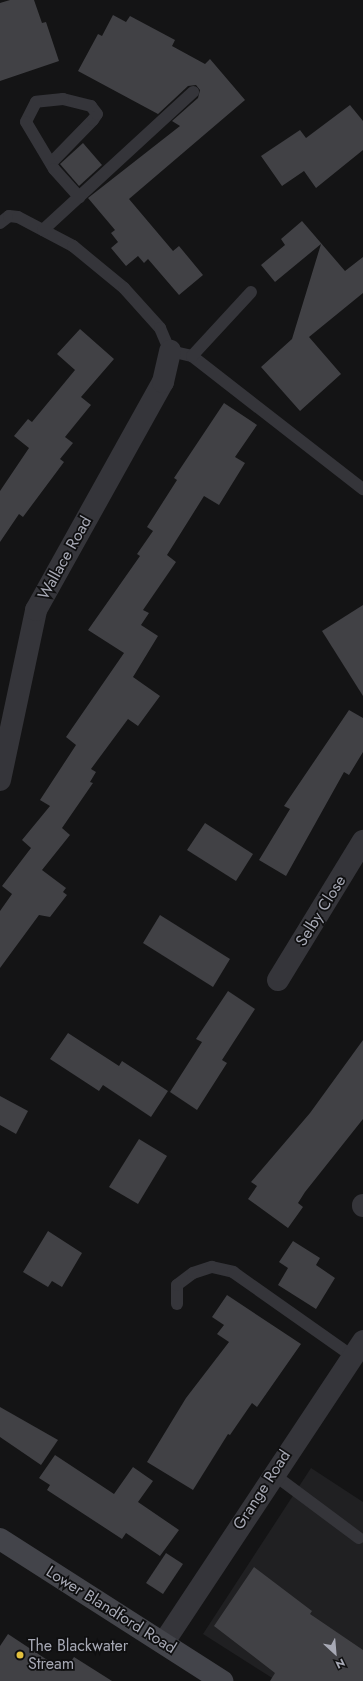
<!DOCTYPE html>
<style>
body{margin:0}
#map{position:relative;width:363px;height:1681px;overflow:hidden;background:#141415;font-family:Jost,sans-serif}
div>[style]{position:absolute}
.built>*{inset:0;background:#202022}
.building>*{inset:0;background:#414145}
.service>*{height:12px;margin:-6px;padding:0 6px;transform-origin:6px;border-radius:6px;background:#35353a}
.minor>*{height:22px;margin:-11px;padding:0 11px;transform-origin:11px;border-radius:11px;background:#35353a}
.secondary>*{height:22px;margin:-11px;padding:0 11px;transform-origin:11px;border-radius:11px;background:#43444a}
.dots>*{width:11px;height:11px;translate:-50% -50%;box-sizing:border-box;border:2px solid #0f0f10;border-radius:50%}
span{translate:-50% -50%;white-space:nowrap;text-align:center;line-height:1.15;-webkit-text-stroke:3.5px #0f0f10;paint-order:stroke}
.street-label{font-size:16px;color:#a7a9b5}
.poi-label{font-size:16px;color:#a7a9b5}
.left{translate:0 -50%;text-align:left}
.north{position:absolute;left:315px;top:1633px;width:40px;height:40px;-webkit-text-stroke:3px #0f0f10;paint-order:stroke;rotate:154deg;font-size:11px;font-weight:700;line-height:16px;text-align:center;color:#a7a9b5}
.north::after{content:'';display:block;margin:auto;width:14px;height:18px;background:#a7a9b5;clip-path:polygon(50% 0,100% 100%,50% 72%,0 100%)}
</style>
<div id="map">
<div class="built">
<i style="clip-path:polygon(311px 1468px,363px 1502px,363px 1681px,277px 1681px,203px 1634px)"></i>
</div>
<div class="building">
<i style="clip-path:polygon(10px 0,34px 0,42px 23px,46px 22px,59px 61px,0 81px,0 3px)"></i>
<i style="clip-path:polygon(113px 15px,126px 22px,130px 16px,175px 40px,172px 46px,205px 64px,210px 59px,245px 100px,129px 199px,173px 251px,179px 246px,203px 275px,179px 295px,148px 259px,144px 263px,138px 256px,126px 266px,111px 248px,118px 242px,111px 233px,115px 230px,88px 198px,180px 126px,172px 121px,198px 98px,200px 90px,196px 85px,188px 86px,158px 114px,78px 71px,98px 34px,102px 36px)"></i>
<i style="clip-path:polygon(350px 105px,363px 121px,363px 150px,316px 188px,304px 171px,282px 186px,261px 156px,300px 130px,306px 138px)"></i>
<i style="clip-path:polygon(83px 143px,102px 165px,79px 186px,60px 164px)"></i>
<i style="clip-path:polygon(302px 221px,345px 271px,363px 257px,363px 293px,309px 337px,341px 374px,300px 411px,261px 367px,292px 339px,321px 244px,275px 282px,261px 265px,285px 245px,281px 239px)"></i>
<i style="clip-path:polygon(80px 329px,114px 359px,81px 397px,91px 405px,65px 437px,73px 443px,60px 459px,64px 462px,23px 517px,19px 514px,0 542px,0 491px,29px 448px,14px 436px,28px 419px,32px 422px,75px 370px,57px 354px)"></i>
<i style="clip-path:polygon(224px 403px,257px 425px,235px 457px,245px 463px,219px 505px,204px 496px,167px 555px,176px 562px,143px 610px,149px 613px,141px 625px,158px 636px,133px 677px,160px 696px,138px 726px,128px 719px,91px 769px,96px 772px,90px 782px,93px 783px,62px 828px,70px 835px,42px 870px,66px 888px,63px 892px,67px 895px,50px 917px,39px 915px,0 968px,0 911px,12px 894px,2px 886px,31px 848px,22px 840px,50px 806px,40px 800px,76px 745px,66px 737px,124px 653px,88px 630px,140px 556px,137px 554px,153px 531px,147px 527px,177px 480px,174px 478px)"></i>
<i style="clip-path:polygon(363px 605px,363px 696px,322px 631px)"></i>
<i style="clip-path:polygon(349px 710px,363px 718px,363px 752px,349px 775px,344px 772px,286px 876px,259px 860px,290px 809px,284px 806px)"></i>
<i style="clip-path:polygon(205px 823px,253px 854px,236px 881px,187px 850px)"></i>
<i style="clip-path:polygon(160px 915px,230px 959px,213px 987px,143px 943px)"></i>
<i style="clip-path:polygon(228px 991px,255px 1009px,222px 1060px,227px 1063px,197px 1110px,170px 1092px,202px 1042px,196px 1039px)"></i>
<i style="clip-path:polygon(68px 1033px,119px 1066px,122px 1061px,168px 1091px,151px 1117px,103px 1085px,99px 1091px,50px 1059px)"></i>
<i style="clip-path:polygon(363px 1040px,363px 1119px,305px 1192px,298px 1203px,303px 1207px,288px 1228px,248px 1199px,257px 1186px,251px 1182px,310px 1113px)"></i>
<i style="clip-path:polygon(0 1096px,28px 1111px,16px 1134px,0 1125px)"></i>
<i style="clip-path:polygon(139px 1139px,167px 1156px,138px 1204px,109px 1187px)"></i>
<i style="clip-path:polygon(48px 1231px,82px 1253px,62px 1287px,52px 1281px,48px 1287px,23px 1272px)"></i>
<i style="clip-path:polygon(293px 1241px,320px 1258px,316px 1265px,335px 1278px,316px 1309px,278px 1285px,288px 1268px,279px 1262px)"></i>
<i style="clip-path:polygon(227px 1295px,301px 1344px,257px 1407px,252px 1403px,230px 1435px,228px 1434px,193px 1490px,147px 1462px,186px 1398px,229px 1342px,217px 1334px,224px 1325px,212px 1317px)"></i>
<i style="clip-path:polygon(0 1407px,58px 1440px,41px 1465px,0 1437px)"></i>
<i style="clip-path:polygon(55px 1455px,114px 1494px,133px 1467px,153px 1481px,138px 1502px,179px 1530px,160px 1556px,126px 1533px,122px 1539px,47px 1490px,50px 1485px,39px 1478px)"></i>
<i style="clip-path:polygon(166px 1553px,183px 1564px,163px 1594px,146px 1583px)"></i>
<i style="clip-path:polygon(254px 1567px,312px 1611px,310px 1614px,363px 1650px,363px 1681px,270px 1681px,275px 1673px,214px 1626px)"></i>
<i style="clip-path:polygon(8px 1634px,64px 1671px,74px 1657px,112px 1681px,0 1681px,0 1646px)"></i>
</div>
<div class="service">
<i style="left:51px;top:163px;width:60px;rotate:-45.7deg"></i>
<i style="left:93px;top:120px;width:7px;rotate:-56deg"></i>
<i style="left:97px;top:114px;width:10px;rotate:-127deg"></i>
<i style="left:91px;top:106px;width:29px;rotate:-166deg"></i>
<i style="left:63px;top:99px;width:27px;rotate:174deg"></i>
<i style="left:36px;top:102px;width:22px;rotate:117deg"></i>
<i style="left:26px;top:122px;width:55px;rotate:59.2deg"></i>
<i style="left:54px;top:169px;width:38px;rotate:48deg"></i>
<i style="left:0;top:223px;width:11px;rotate:-38deg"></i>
<i style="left:9px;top:216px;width:9px;rotate:6deg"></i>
<i style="left:18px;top:217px;width:62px;rotate:27.8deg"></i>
<i style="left:73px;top:246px;width:66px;rotate:39.5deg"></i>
<i style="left:124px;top:288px;width:54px;rotate:48deg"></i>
<i style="left:160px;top:328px;width:25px;rotate:67deg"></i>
<i style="left:170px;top:351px;width:23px;rotate:13deg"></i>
<i style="left:192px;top:356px;width:217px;rotate:37.9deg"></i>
<i style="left:43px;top:230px;width:204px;rotate:-42.6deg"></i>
<i style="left:192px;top:356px;width:87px;rotate:-47.3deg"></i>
<i style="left:177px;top:1304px;width:19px;rotate:-90deg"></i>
<i style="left:177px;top:1285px;width:20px;rotate:-37deg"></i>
<i style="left:193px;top:1273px;width:20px;rotate:-18deg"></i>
<i style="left:212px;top:1267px;width:22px;rotate:13deg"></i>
<i style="left:233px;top:1272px;width:146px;rotate:35.2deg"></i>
<i style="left:273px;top:1474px;width:107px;rotate:36.7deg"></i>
</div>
<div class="minor">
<i style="left:0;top:780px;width:174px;rotate:-78deg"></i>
<i style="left:36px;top:610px;width:261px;rotate:-60.9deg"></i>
<i style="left:163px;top:382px;width:32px;rotate:-77deg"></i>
<i style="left:278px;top:980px;width:163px;rotate:-58.6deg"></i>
<i style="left:363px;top:1205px;width:1px;rotate:90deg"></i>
<i style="left:164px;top:1642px;width:361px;rotate:-56.5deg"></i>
</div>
<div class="secondary">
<i style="left:0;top:1539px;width:264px;rotate:32.6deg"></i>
</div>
<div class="dots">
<i style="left:20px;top:1655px;background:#e3c03e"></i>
</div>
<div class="street-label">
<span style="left:65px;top:558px;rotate:-61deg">Wallace Road</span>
<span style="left:321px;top:911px;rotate:-58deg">Selby Close</span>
<span style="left:262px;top:1490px;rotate:-57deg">Grange Road</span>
<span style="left:111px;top:1610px;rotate:32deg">Lower Blandford Road</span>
</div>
<div class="poi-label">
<span class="left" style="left:28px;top:1655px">The Blackwater<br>Stream</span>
</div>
<div class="north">N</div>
</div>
